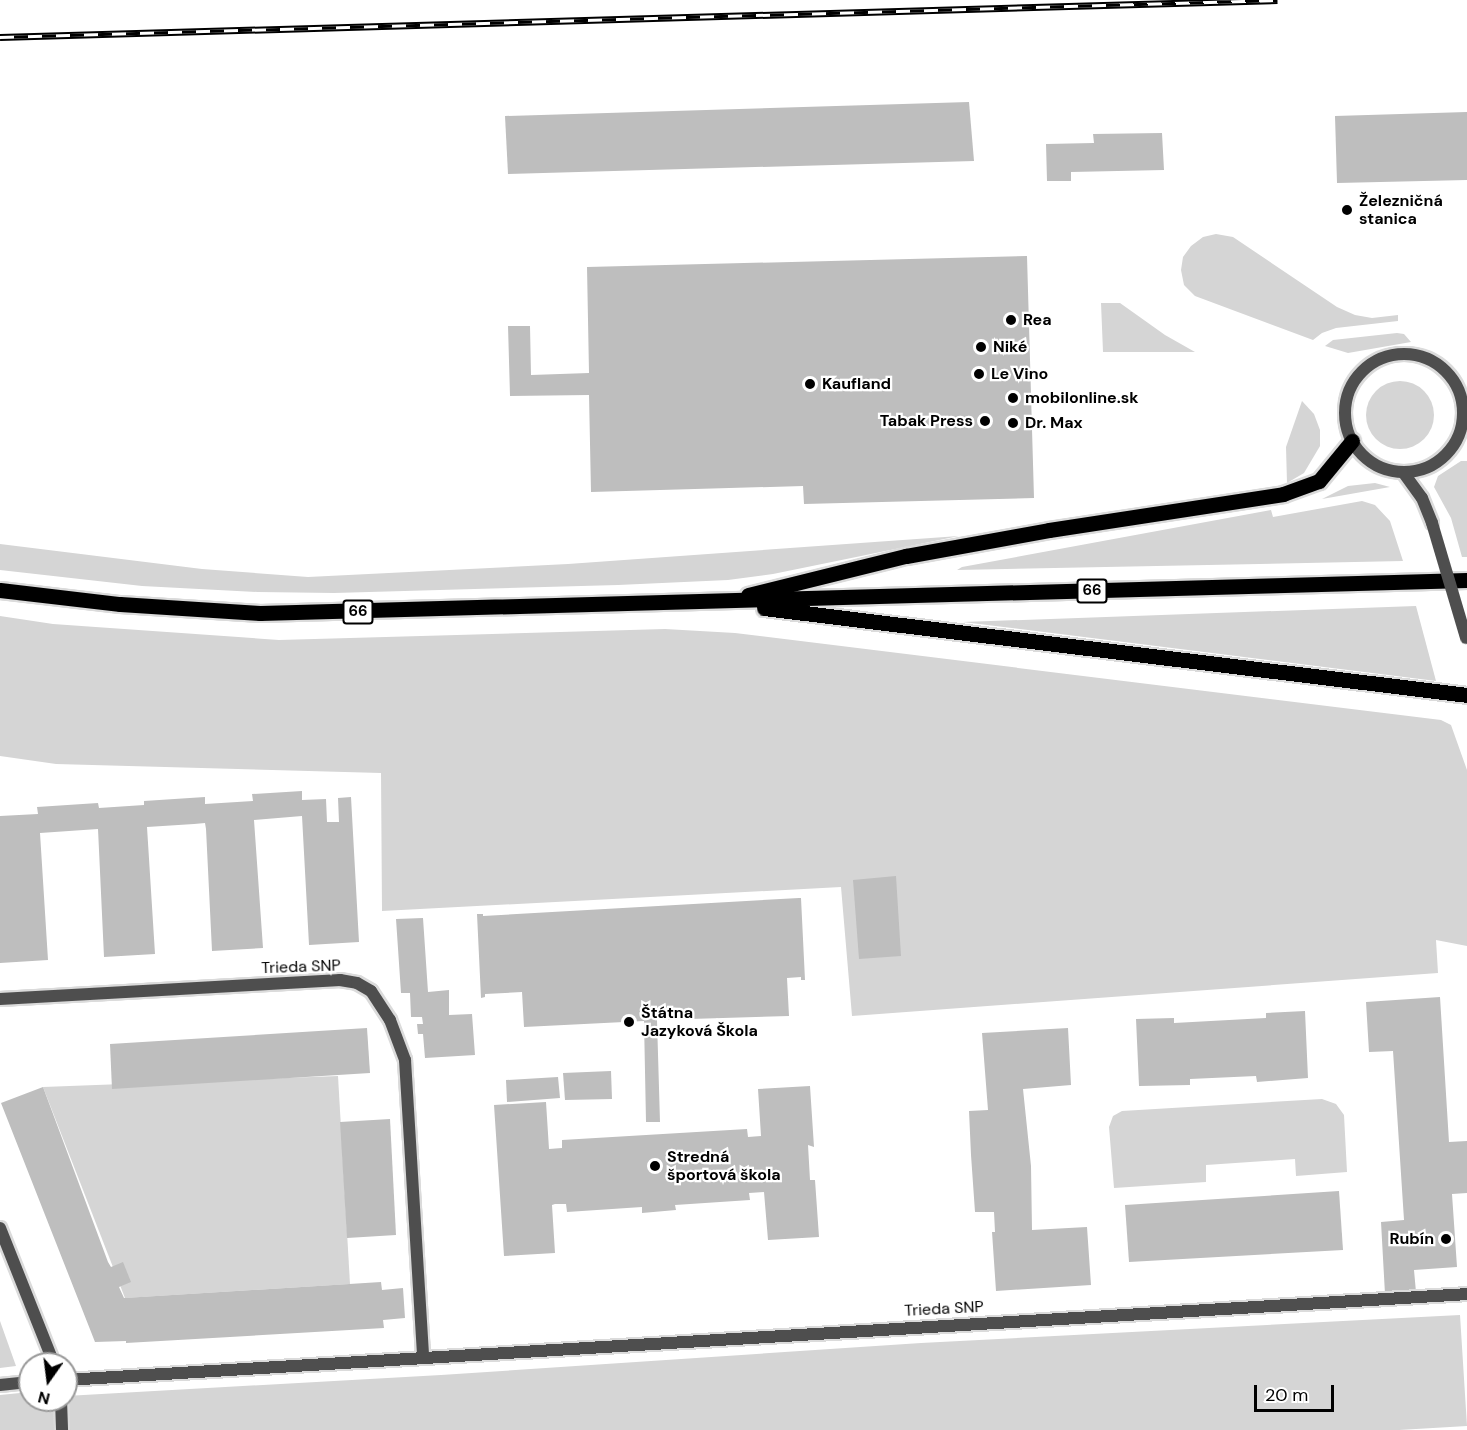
<!DOCTYPE html>
<meta charset="utf-8">
<style>
body{margin:0}
#map{position:relative;width:1467px;height:1430px;overflow:hidden;background:#fff;font-family:"DM Sans",sans-serif}
div>[style]{position:absolute}
.green>*{inset:0;background:#d5d5d5}
.round{border-radius:50%}
.building>*{inset:0;background:#bebebe}
.roads{filter:drop-shadow(2px 0 #dbdbdb) drop-shadow(-2px 0 #dbdbdb) drop-shadow(0 2px #dbdbdb) drop-shadow(0 -2px #dbdbdb)}
.minor>*{height:12px;margin:-6px;padding:0 6px;transform-origin:6px;border-radius:6px;background:#4e4e4e}
.tertiary>*{height:12px;margin:-6px;padding:0 6px;transform-origin:6px;border-radius:6px;background:#4e4e4e}
.tertiary>.ring{margin:-6px;padding:0;box-sizing:content-box;background:none;border:12px solid #4e4e4e;border-radius:50%}
.primary>*{height:15px;margin:-7.5px;padding:0 7.5px;transform-origin:7.5px;border-radius:7.5px;background:#000}
.rail>*{height:7px;margin-top:-3.5px;transform-origin:0;background:repeating-linear-gradient(90deg,#fff 0 14px,#000 0 28px);box-sizing:border-box;border-block:2px solid #000}
.tertiary-bridge>*{height:12px;margin:-6px;padding:0 6px;transform-origin:6px;border-radius:6px;background:#4e4e4e}
.dots>*{width:16px;height:16px;translate:-50% -50%;box-sizing:border-box;border:3px solid #fff;border-radius:50%}
span{translate:-50% -50%;white-space:nowrap;text-align:center;line-height:1.15;-webkit-text-stroke:4.5px #fff;paint-order:stroke}
.shield-label span{padding:2px 4px;background:#fff;border:2px solid;border-radius:4px;-webkit-text-stroke-width:0}
.shield-label{font-size:15px;color:#000;font-weight:700}
.poi-label{font-size:16px;color:#000;font-weight:700}
.left{translate:0 -50%;text-align:left}
.right{translate:-100% -50%;text-align:right}
.street-label{font-size:16px;color:#000}
.north{position:absolute;left:18px;top:1352px;width:60px;height:60px;box-sizing:border-box;background:#fff;border:2px solid #999;border-radius:50%;rotate:194deg;font-size:16px;font-weight:700;line-height:24px;text-align:center;color:#000}
.north::after{content:'';display:block;margin:auto;width:21px;height:27px;background:#000;clip-path:polygon(50% 0,100% 100%,50% 72%,0 100%)}
.scale{position:absolute;left:1254px;top:1385px;width:80px;height:27px;box-sizing:border-box;border:3px solid #000;border-top:0;padding-left:8px;font-size:18px;line-height:21px;white-space:nowrap;color:#000;-webkit-text-stroke:4px #fff;paint-order:stroke}
</style>
<div id="map">
<div class="green">
<i style="clip-path:polygon(1216px 234px,1233px 237px,1337px 307px,1355px 315px,1372px 318px,1398px 315px,1398px 321px,1336px 328px,1322px 333px,1313px 340px,1195px 296px,1184px 285px,1181px 270px,1183px 257px,1191px 246px,1203px 237px)"></i>
<i style="clip-path:polygon(1101px 303px,1120px 303px,1165px 335px,1195px 352px,1103px 352px)"></i>
<i style="clip-path:polygon(1397px 333px,1404px 334px,1411px 342px,1348px 353px,1325px 346px,1333px 340px)"></i>
<i class="round" style="left:1366px;top:381px;width:68px;height:68px"></i>
<i style="clip-path:polygon(1302px 401px,1314px 414px,1320px 430px,1320px 446px,1304px 473px,1287px 483px,1286px 447px)"></i>
<i style="clip-path:polygon(1461px 461px,1467px 461px,1467px 557px,1462px 557px,1451px 518px,1434px 487px,1438px 476px)"></i>
<i style="clip-path:polygon(1375px 483px,1390px 487px,1322px 499px,1348px 486px)"></i>
<i style="clip-path:polygon(1362px 501px,1375px 505px,1390px 521px,1403px 561px,957px 570px,962px 567px,1271px 510px,1273px 517px)"></i>
<i style="clip-path:polygon(959px 536px,773px 574px,728px 580px,618px 585px,334px 593px,258px 592px,142px 586px,0 570px,0 544px,202px 569px,308px 577px,568px 564px)"></i>
<i style="clip-path:polygon(1416px 606px,1436px 681px,963px 622px)"></i>
<i style="clip-path:polygon(0 616px,53px 624px,279px 640px,665px 629px,735px 633px,1441px 720px,1451px 725px,1467px 770px,1467px 946px,1436px 940px,1438px 973px,852px 1016px,841px 887px,382px 911px,381px 773px,56px 764px,0 756px)"></i>
<i style="clip-path:polygon(338px 1076px,350px 1284px,125px 1298px,43px 1087px)"></i>
<i style="clip-path:polygon(1322px 1099px,1336px 1104px,1344px 1115px,1347px 1172px,1296px 1176px,1295px 1159px,1206px 1165px,1206px 1182px,1114px 1188px,1109px 1127px,1113px 1116px,1122px 1111px)"></i>
<i style="clip-path:polygon(1460px 1315px,1467px 1426px,1399px 1430px,0 1430px,0 1395px,30px 1392px,30px 1400px,66px 1400px,66px 1396px,441px 1375px,921px 1343px)"></i>
<i style="clip-path:polygon(0 1321px,16px 1366px,0 1368px)"></i>
</div>
<div class="building">
<i style="clip-path:polygon(969px 102px,974px 161px,508px 174px,505px 116px)"></i>
<i style="clip-path:polygon(1467px 112px,1467px 180px,1337px 183px,1335px 116px)"></i>
<i style="clip-path:polygon(1162px 133px,1164px 170px,1071px 172px,1071px 181px,1047px 181px,1046px 144px,1094px 143px,1093px 134px)"></i>
<i style="clip-path:polygon(1027px 256px,1034px 498px,804px 504px,803px 486px,591px 492px,589px 395px,510px 396px,508px 326px,530px 326px,531px 375px,589px 373px,587px 267px)"></i>
<i style="clip-path:polygon(302px 791px,302px 800px,326px 799px,327px 822px,339px 822px,338px 798px,351px 797px,359px 942px,309px 945px,302px 816px,254px 820px,263px 948px,212px 951px,206px 829px,205px 823px,194px 824px,147px 827px,155px 954px,104px 957px,98px 829px,40px 833px,48px 960px,0 963px,0 816px,38px 814px,37px 807px,98px 803px,99px 808px,144px 805px,144px 801px,205px 797px,205px 804px,253px 801px,252px 794px)"></i>
<i style="clip-path:polygon(896px 876px,901px 956px,859px 959px,853px 880px)"></i>
<i style="clip-path:polygon(799px 898px,801px 898px,805px 980px,801px 980px,801px 977px,787px 978px,789px 1016px,657px 1020px,660px 1122px,646px 1122px,644px 1021px,524px 1027px,522px 992px,485px 994px,485px 997px,481px 998px,477px 914px,483px 914px,483px 916px)"></i>
<i style="clip-path:polygon(423px 918px,428px 992px,449px 990px,449px 1015px,472px 1014px,475px 1055px,425px 1058px,423px 1034px,418px 1034px,417px 1024px,423px 1024px,422px 1017px,411px 1017px,410px 993px,401px 993px,396px 919px)"></i>
<i style="clip-path:polygon(1440px 997px,1449px 1142px,1467px 1141px,1467px 1193px,1452px 1194px,1457px 1267px,1414px 1270px,1416px 1292px,1385px 1294px,1381px 1222px,1404px 1220px,1393px 1051px,1369px 1052px,1366px 1002px)"></i>
<i style="clip-path:polygon(1305px 1011px,1308px 1078px,1257px 1082px,1256px 1076px,1190px 1079px,1190px 1085px,1139px 1086px,1136px 1019px,1174px 1018px,1174px 1023px,1266px 1018px,1266px 1013px)"></i>
<i style="clip-path:polygon(367px 1028px,370px 1073px,112px 1089px,110px 1044px)"></i>
<i style="clip-path:polygon(1068px 1028px,1071px 1085px,1023px 1089px,1031px 1166px,1032px 1230px,1087px 1227px,1091px 1285px,996px 1291px,992px 1232px,995px 1232px,994px 1212px,975px 1212px,971px 1155px,969px 1111px,988px 1110px,982px 1033px)"></i>
<i style="clip-path:polygon(611px 1071px,612px 1099px,565px 1100px,563px 1073px)"></i>
<i style="clip-path:polygon(558px 1077px,560px 1098px,507px 1102px,506px 1080px)"></i>
<i style="clip-path:polygon(810px 1086px,814px 1147px,808px 1145px,810px 1180px,815px 1180px,819px 1237px,768px 1240px,764px 1192px,749px 1193px,750px 1200px,675px 1205px,676px 1210px,642px 1213px,642px 1207px,567px 1212px,566px 1204px,555px 1204px,552px 1205px,555px 1253px,504px 1256px,494px 1105px,546px 1102px,549px 1149px,562px 1148px,562px 1140px,747px 1129px,748px 1137px,761px 1136px,758px 1089px)"></i>
<i style="clip-path:polygon(43px 1087px,108px 1262px,111px 1267px,123px 1262px,131px 1282px,119px 1287px,124px 1298px,381px 1282px,382px 1290px,403px 1288px,405px 1318px,383px 1320px,384px 1328px,126px 1343px,126px 1341px,95px 1342px,1px 1103px)"></i>
<i style="clip-path:polygon(390px 1119px,396px 1235px,347px 1238px,340px 1122px)"></i>
<i style="clip-path:polygon(1339px 1191px,1343px 1250px,1129px 1262px,1125px 1205px)"></i>
</div>
<div class="roads">
<div class="minor">
<i style="left:0;top:999px;width:341px;rotate:-3.2deg"></i>
<i style="left:340px;top:980px;width:17px;rotate:10deg"></i>
<i style="left:357px;top:983px;width:16px;rotate:30deg"></i>
<i style="left:371px;top:991px;width:35px;rotate:57deg"></i>
<i style="left:390px;top:1020px;width:43px;rotate:69.4deg"></i>
<i style="left:405px;top:1060px;width:298px;rotate:86.5deg"></i>
<i style="left:0;top:1228px;width:146px;rotate:68.3deg"></i>
<i style="left:66px;top:1380px;width:1404px;rotate:-3.51deg"></i>
<i style="left:0;top:1385px;width:30px;rotate:-6deg"></i>
<i style="left:61px;top:1400px;width:30px;rotate:88deg"></i>
</div>
<div class="tertiary">
<i class="ring" style="left:1345px;top:354px;width:106px;height:106px"></i>
<i style="left:1403px;top:472px;width:32px;rotate:54deg"></i>
<i style="left:1422px;top:498px;width:27px;rotate:68deg"></i>
</div>
<div class="primary">
<i style="left:0;top:590px;width:121px;rotate:6.7deg"></i>
<i style="left:120px;top:604px;width:140px;rotate:3.7deg"></i>
<i style="left:260px;top:613px;width:1207px;rotate:-1.57deg"></i>
<i style="left:748px;top:595px;width:163px;rotate:-13.9deg"></i>
<i style="left:906px;top:556px;width:145px;rotate:-10.3deg"></i>
<i style="left:1049px;top:530px;width:237px;rotate:-8.7deg"></i>
<i style="left:1283px;top:494px;width:38px;rotate:-20deg"></i>
<i style="left:1319px;top:481px;width:52px;rotate:-50.5deg"></i>
<i style="left:764px;top:608px;width:708px;rotate:7.05deg"></i>
</div>
</div>
<div class="rail">
<i style="left:0;top:37px;width:1278px;rotate:-1.66deg"></i>
</div>
<div class="tertiary-bridge">
<i style="left:1432px;top:523px;width:120px;rotate:73.5deg"></i>
</div>
<div class="dots">
<i style="left:1347px;top:210px;background:#000"></i>
<i style="left:1011px;top:320px;background:#000"></i>
<i style="left:981px;top:347px;background:#000"></i>
<i style="left:979px;top:374px;background:#000"></i>
<i style="left:810px;top:384px;background:#000"></i>
<i style="left:1013px;top:398px;background:#000"></i>
<i style="left:985px;top:421px;background:#000"></i>
<i style="left:1013px;top:423px;background:#000"></i>
<i style="left:629px;top:1022px;background:#000"></i>
<i style="left:655px;top:1166px;background:#000"></i>
<i style="left:1446px;top:1239px;background:#000"></i>
</div>
<div class="shield-label">
<span style="left:1092px;top:591px">66</span>
<span style="left:358px;top:612px">66</span>
</div>
<div class="poi-label">
<span class="left" style="left:1359px;top:210px">Železničná<br>stanica</span>
<span class="left" style="left:1023px;top:320px">Rea</span>
<span class="left" style="left:993px;top:347px">Niké</span>
<span class="left" style="left:991px;top:374px">Le Vino</span>
<span class="left" style="left:822px;top:384px">Kaufland</span>
<span class="left" style="left:1025px;top:398px">mobilonline.sk</span>
<span class="right" style="left:973px;top:421px">Tabak Press</span>
<span class="left" style="left:1025px;top:423px">Dr. Max</span>
<span class="left" style="left:641px;top:1022px">Štátna<br>Jazyková Škola</span>
<span class="left" style="left:667px;top:1166px">Stredná<br>športová škola</span>
<span class="right" style="left:1434px;top:1239px">Rubín</span>
</div>
<div class="street-label">
<span style="left:301px;top:967px;rotate:-2deg">Trieda SNP</span>
<span style="left:944px;top:1309px;rotate:-3deg">Trieda SNP</span>
</div>
<div class="north">N</div>
<div class="scale">20 m</div>
</div>
